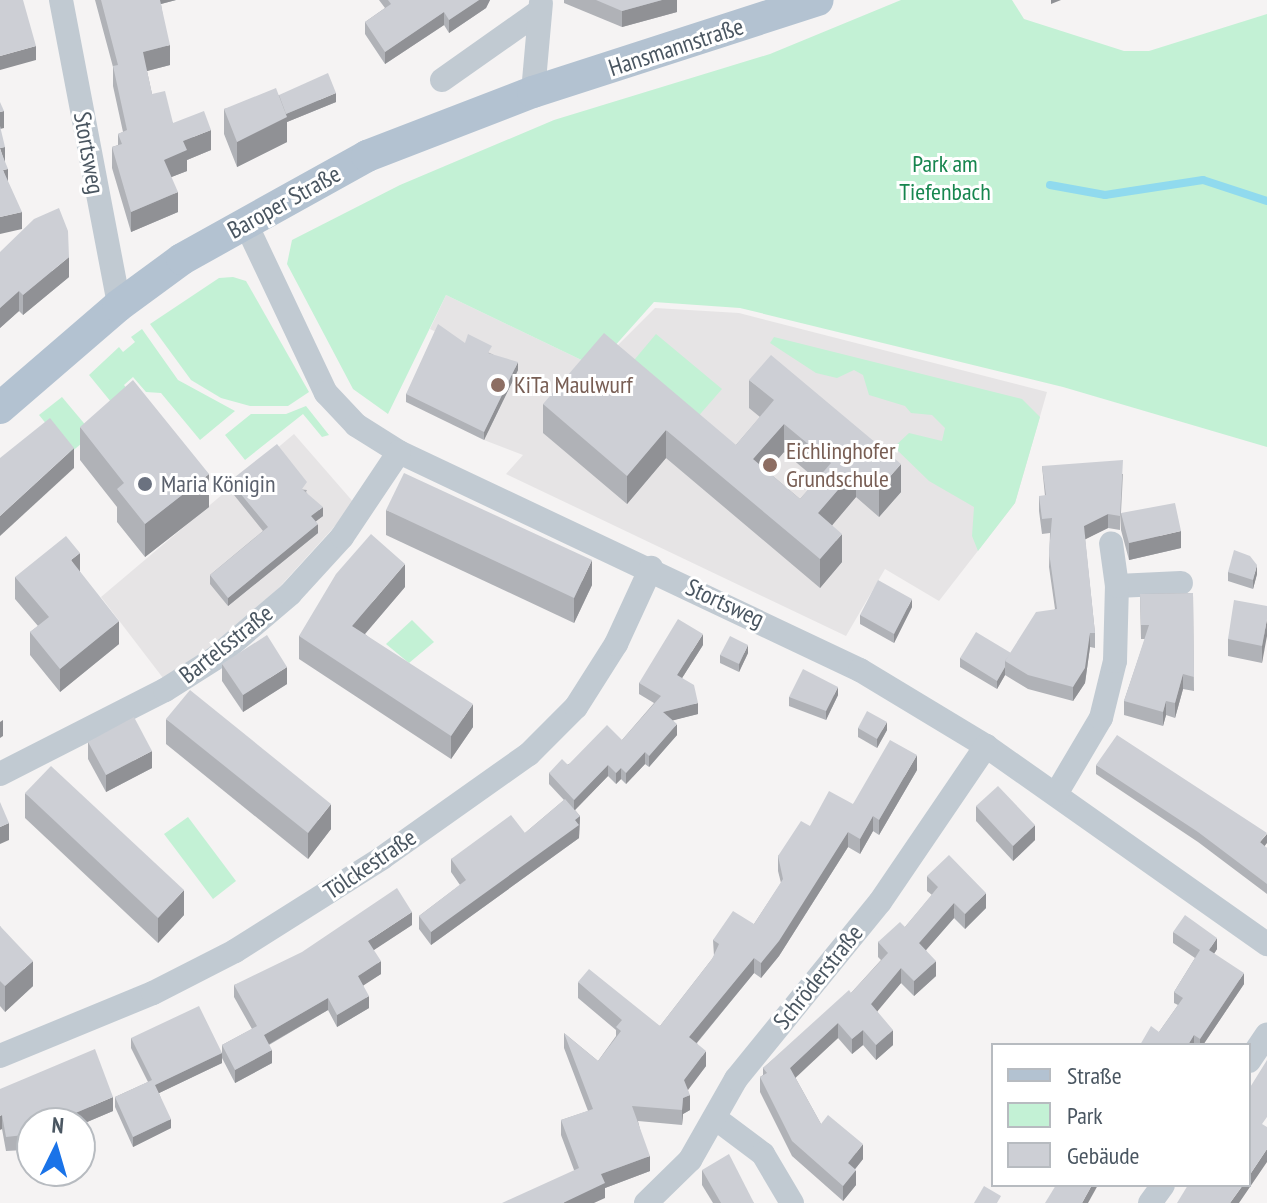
<!DOCTYPE html>
<meta charset="utf-8">
<style>
body{margin:0}
#map{position:relative;width:1267px;height:1203px;overflow:hidden;background:#f5f3f3;font-family:"PT Sans Narrow",sans-serif}
div>[style]{position:absolute}
.education>*{inset:0;background:#e6e4e5}
.green>*{inset:0;background:#c3f1d5}
.stream>*{height:8px;margin:-4px;padding:0 4px;transform-origin:4px;border-radius:4px;background:#90daee}
.minor>*{height:24px;margin:-12px;padding:0 12px;transform-origin:12px;border-radius:12px;background:#c1cad2}
.major>*{height:32px;margin:-16px;padding:0 16px;transform-origin:16px;border-radius:16px;background:#b3c2d1}
.wall>*{inset:0;background:#b0b2b7}
.shaded-wall>*{inset:0;background:#909195}
.building>*{inset:0;background:#cdcfd5}
.dots>*{width:22px;height:22px;translate:-50% -50%;box-sizing:border-box;border:4px solid #fff;border-radius:50%}
span{translate:-50% -50%;white-space:nowrap;text-align:center;line-height:1.15;-webkit-text-stroke:6px #fff;paint-order:stroke}
.street-label{font-size:24px;color:#4a5661}
.park-label{font-size:24px;color:#17864f}
.education-label{font-size:24px;color:#785e54}
.left{translate:0 -50%;text-align:left}
.worship-label{font-size:24px;color:#5b616d}
.legend{position:absolute;left:991px;top:1043px;width:260px;height:144px;box-sizing:border-box;background:#fff;border:2px solid #b7bbc0;margin:0;padding:10px 14px;list-style:none;font-size:24px;color:#4a5661}
.legend li{display:flex;align-items:center;gap:16px;height:40px}
.legend b{width:40px;border:2px solid #b7bbc0}
.north{position:absolute;left:16px;top:1107px;width:80px;height:80px;box-sizing:border-box;background:#fff;border:2px solid #b7bbc0;border-radius:50%;rotate:5deg;font-size:22px;font-weight:700;line-height:32px;text-align:center;color:#4a5661}
.north::after{content:'';display:block;margin:auto;width:28px;height:36px;background:#1a73e8;clip-path:polygon(50% 0,100% 100%,50% 72%,0 100%)}
</style>
<div id="map">
<div class="education">
<i style="clip-path:polygon(446px 295px,596px 367px,655px 308px,739px 313px,1047px 392px,1015px 503px,939px 601px,885px 569px,846px 636px,506px 474px,523px 455px,484px 440px,438px 333px,430px 329px)"></i>
<i style="clip-path:polygon(294px 434px,355px 504px,266px 602px,198px 657px,163px 678px,101px 597px)"></i>
</div>
<div class="green">
<i style="clip-path:polygon(901px 0,1012px 0,1024px 19px,1124px 51px,1149px 51px,1267px 14px,1267px 447px,1063px 387px,740px 308px,654px 302px,596px 367px,446px 295px,388px 414px,353px 389px,287px 264px,292px 240px,400px 185px,554px 120px,770px 54px)"></i>
<i style="clip-path:polygon(233px 277px,246px 281px,309px 392px,288px 406px,250px 406px,221px 398px,191px 380px,150px 324px,219px 278px)"></i>
<i style="clip-path:polygon(142px 329px,178px 380px,235px 411px,200px 440px,161px 393px,146px 392px,133px 377px,124px 385px,136px 400px,120px 413px,89px 375px,119px 347px,123px 352px,135px 342px,131px 337px)"></i>
<i style="clip-path:polygon(656px 334px,722px 389px,695px 420px,630px 365px)"></i>
<i style="clip-path:polygon(774px 337px,1022px 399px,1040px 417px,1015px 503px,978px 551px,972px 536px,974px 507px,929px 481px,894px 447px,909px 433px,942px 441px,945px 428px,932px 415px,911px 413px,905px 406px,869px 395px,863px 375px,854px 370px,837px 378px,816px 373px,770px 343px)"></i>
<i style="clip-path:polygon(62px 397px,93px 434px,70px 453px,39px 415px)"></i>
<i style="clip-path:polygon(306px 406px,329px 435px,322px 437px,303px 414px,245px 460px,225px 435px,251px 414px,286px 414px)"></i>
<i style="clip-path:polygon(412px 620px,434px 642px,409px 663px,386px 644px)"></i>
<i style="clip-path:polygon(188px 817px,236px 881px,213px 899px,164px 834px)"></i>
</div>
<div class="stream">
<i style="left:1050px;top:185px;width:56px;rotate:10.3deg"></i>
<i style="left:1105px;top:195px;width:99px;rotate:-8.7deg"></i>
<i style="left:1203px;top:180px;width:67px;rotate:18.2deg"></i>
</div>
<div class="minor">
<i style="left:61px;top:0;width:310px;rotate:79.2deg"></i>
<i style="left:442px;top:80px;width:116px;rotate:-35.2deg"></i>
<i style="left:533px;top:92px;width:89px;rotate:-84.9deg"></i>
<i style="left:245px;top:222px;width:189px;rotate:64.7deg"></i>
<i style="left:326px;top:393px;width:44px;rotate:46.8deg"></i>
<i style="left:356px;top:425px;width:51px;rotate:32.1deg"></i>
<i style="left:399px;top:452px;width:510px;rotate:25.31deg"></i>
<i style="left:860px;top:670px;width:147px;rotate:31.1deg"></i>
<i style="left:986px;top:746px;width:344px;rotate:35.2deg"></i>
<i style="left:1117px;top:586px;width:64px;rotate:-2.7deg"></i>
<i style="left:0;top:774px;width:185px;rotate:-27deg"></i>
<i style="left:165px;top:690px;width:58px;rotate:-32.3deg"></i>
<i style="left:214px;top:659px;width:100px;rotate:-40.5deg"></i>
<i style="left:290px;top:594px;width:77px;rotate:-47.6deg"></i>
<i style="left:342px;top:537px;width:102px;rotate:-56.2deg"></i>
<i style="left:1056px;top:794px;width:88px;rotate:-59.4deg"></i>
<i style="left:1101px;top:718px;width:59px;rotate:-76.2deg"></i>
<i style="left:1115px;top:661px;width:75px;rotate:-88.5deg"></i>
<i style="left:1117px;top:586px;width:43px;rotate:-97.9deg"></i>
<i style="left:0;top:1056px;width:165px;rotate:-22.4deg"></i>
<i style="left:153px;top:993px;width:92px;rotate:-27.1deg"></i>
<i style="left:235px;top:951px;width:174px;rotate:-32.3deg"></i>
<i style="left:382px;top:858px;width:180px;rotate:-35.3deg"></i>
<i style="left:529px;top:754px;width:66px;rotate:-45deg"></i>
<i style="left:576px;top:707px;width:75px;rotate:-57.6deg"></i>
<i style="left:616px;top:644px;width:84px;rotate:-65.3deg"></i>
<i style="left:1249px;top:1061px;width:32px;rotate:-56deg"></i>
<i style="left:715px;top:1118px;width:60px;rotate:36.9deg"></i>
<i style="left:763px;top:1154px;width:57px;rotate:59.4deg"></i>
<i style="left:646px;top:1203px;width:62px;rotate:-44.3deg"></i>
<i style="left:690px;top:1160px;width:93px;rotate:-60.4deg"></i>
<i style="left:736px;top:1079px;width:228px;rotate:-50.9deg"></i>
<i style="left:880px;top:902px;width:189px;rotate:-55.8deg"></i>
<i style="left:1150px;top:1203px;width:22px;rotate:-54deg"></i>
</div>
<div class="major">
<i style="left:0;top:408px;width:156px;rotate:-40.8deg"></i>
<i style="left:118px;top:306px;width:79px;rotate:-36.3deg"></i>
<i style="left:182px;top:259px;width:212px;rotate:-29.1deg"></i>
<i style="left:367px;top:156px;width:178px;rotate:-21.1deg"></i>
<i style="left:533px;top:92px;width:299px;rotate:-17.9deg"></i>
</div>
<div class="wall">
<i style="clip-path:polygon(95px 0,176px 0,161px 4px,170px 65px,147px 71px,152px 94px,173px 123px,211px 150px,187px 160px,187px 171px,171px 177px,178px 212px,131px 232px,112px 168px,112px 147px,118px 145px,118px 134px,123px 132px,113px 86px,113px 67px)"></i>
<i style="clip-path:polygon(379px 0,490px 0,486px 8px,449px 33px,444px 25px,385px 64px,365px 34px,365px 22px,385px 8px)"></i>
<i style="clip-path:polygon(564px 0,677px 0,677px 12px,622px 27px,564px 3px)"></i>
<i style="clip-path:polygon(279px 95px,336px 102px,287px 122px,287px 142px,237px 167px,224px 134px,224px 109px)"></i>
<i style="clip-path:polygon(0 252px,69px 277px,23px 315px,19px 311px,0 328px)"></i>
<i style="clip-path:polygon(465px 343px,492px 354px,518px 370px,484px 440px,406px 402px,406px 394px)"></i>
<i style="clip-path:polygon(evenodd,749px 380px,901px 492px,879px 517px,856px 497px,832px 525px,842px 562px,820px 588px,666px 458px,627px 504px,543px 433px,543px 404px,736px 445px,760px 417px,749px 408px,749px 380px,784px 452px,817px 480px,800px 499px,767px 471px,784px 452px)"></i>
<i style="clip-path:polygon(80px 427px,209px 507px,145px 557px,117px 522px,117px 507px,80px 460px)"></i>
<i style="clip-path:polygon(1042px 466px,1123px 474px,1121px 513px,1181px 548px,1129px 560px,1121px 530px,1121px 513px,1120px 530px,1108px 528px,1085px 539px,1095px 633px,1095px 648px,1090px 647px,1085px 683px,1073px 701px,1028px 689px,1005px 675px,997px 689px,960px 667px,960px 658px,1011px 653px,1055px 609px,1049px 567px,1050px 533px,1042px 534px,1039px 511px,1039px 496px,1045px 496px)"></i>
<i style="clip-path:polygon(230px 481px,307px 490px,306px 492px,323px 516px,316px 521px,318px 533px,228px 606px,210px 584px,210px 575px,263px 531px,230px 490px)"></i>
<i style="clip-path:polygon(386px 510px,592px 585px,574px 623px,386px 535px)"></i>
<i style="clip-path:polygon(80px 572px,119px 644px,60px 692px,30px 655px,30px 632px,38px 626px,15px 599px,15px 577px)"></i>
<i style="clip-path:polygon(1228px 572px,1257px 574px,1253px 589px,1228px 581px)"></i>
<i style="clip-path:polygon(405px 587px,365px 634px,473px 727px,451px 759px,299px 659px,299px 636px)"></i>
<i style="clip-path:polygon(1193px 593px,1194px 691px,1183px 689px,1175px 718px,1166px 715px,1163px 726px,1124px 715px,1124px 701px,1145px 639px,1141px 639px,1140px 594px)"></i>
<i style="clip-path:polygon(1267px 606px,1262px 663px,1228px 656px,1228px 639px)"></i>
<i style="clip-path:polygon(912px 607px,894px 643px,860px 624px,860px 615px)"></i>
<i style="clip-path:polygon(703px 645px,682px 678px,698px 714px,673px 720px,677px 735px,649px 767px,645px 764px,626px 784px,621px 779px,616px 784px,608px 776px,575px 810px,580px 816px,579px 838px,431px 945px,419px 929px,419px 916px,460px 885px,451px 872px,451px 859px,525px 833px,564px 800px,549px 784px,549px 773px,622px 740px,654px 703px,639px 694px,639px 683px)"></i>
<i style="clip-path:polygon(748px 653px,739px 672px,720px 663px,720px 655px)"></i>
<i style="clip-path:polygon(222px 664px,287px 684px,243px 712px,222px 681px)"></i>
<i style="clip-path:polygon(838px 695px,826px 720px,789px 706px,789px 697px)"></i>
<i style="clip-path:polygon(166px 719px,331px 829px,308px 859px,166px 744px)"></i>
<i style="clip-path:polygon(858px 728px,887px 730px,877px 748px,858px 737px)"></i>
<i style="clip-path:polygon(88px 742px,152px 768px,106px 792px,88px 759px)"></i>
<i style="clip-path:polygon(1096px 765px,1267px 848px,1267px 894px,1198px 842px,1096px 774px)"></i>
<i style="clip-path:polygon(917px 770px,879px 835px,873px 831px,860px 854px,848px 847px,779px 956px,761px 978px,754px 973px,697px 1043px,706px 1066px,688px 1090px,690px 1110px,683px 1114px,682px 1125px,638px 1121px,650px 1171px,605px 1188px,605px 1198px,574px 1170px,561px 1135px,561px 1120px,588px 1111px,564px 1048px,564px 1033px,598px 1061px,616px 1036px,616px 1030px,578px 998px,578px 982px,660px 1026px,712px 959px,714px 956px,713px 940px,754px 924px,781px 883px,778px 871px,778px 856px,810px 826px,853px 804px)"></i>
<i style="clip-path:polygon(25px 793px,184px 915px,158px 943px,25px 818px)"></i>
<i style="clip-path:polygon(976px 806px,1035px 840px,1013px 861px,976px 821px)"></i>
<i style="clip-path:polygon(927px 876px,986px 908px,965px 929px,954px 918px,926px 950px,936px 976px,914px 996px,901px 983px,877px 1011px,893px 1045px,876px 1060px,863px 1045px,852px 1054px,838px 1038px,795px 1077px,821px 1124px,863px 1159px,855px 1169px,856px 1185px,843px 1201px,792px 1156px,760px 1092px,760px 1077px,763px 1075px,763px 1068px,851px 993px,881px 960px,878px 957px,878px 942px,905px 927px,932px 895px,927px 891px)"></i>
<i style="clip-path:polygon(412px 925px,373px 950px,381px 974px,363px 985px,369px 1008px,337px 1027px,328px 1010px,269px 1045px,272px 1063px,235px 1083px,222px 1058px,222px 1063px,159px 1093px,171px 1128px,133px 1147px,115px 1107px,115px 1097px,148px 1082px,131px 1048px,131px 1038px,222px 1053px,222px 1045px,252px 1029px,234px 997px,234px 985px)"></i>
<i style="clip-path:polygon(0 926px,33px 986px,5px 1012px,0 1006px)"></i>
<i style="clip-path:polygon(1173px 932px,1217px 949px,1214px 954px,1244px 984px,1203px 1045px,1140px 1045px,1159px 1032px,1178px 1005px,1174px 1003px,1174px 992px,1195px 958px,1173px 943px)"></i>
<i style="clip-path:polygon(0 1089px,113px 1111px,80px 1125px,80px 1123px,32px 1123px,32px 1146px,24px 1150px,6px 1151px,2px 1129px)"></i>
<i style="clip-path:polygon(702px 1170px,754px 1203px,713px 1203px,702px 1185px)"></i>
</div>
<div class="shaded-wall">
<i style="clip-path:polygon(157px 0,176px 0,157px 5px)"></i>
<i style="clip-path:polygon(479px 0,490px 0,486px 8px,449px 33px,449px 20px)"></i>
<i style="clip-path:polygon(662px 0,677px 0,677px 12px,622px 27px,622px 11px)"></i>
<i style="clip-path:polygon(1051px 0,1061px 0,1051px 4px)"></i>
<i style="clip-path:polygon(444px 12px,444px 25px,385px 64px,385px 52px)"></i>
<i style="clip-path:polygon(170px 45px,170px 65px,143px 72px,143px 52px)"></i>
<i style="clip-path:polygon(36px 46px,36px 60px,0 70px,0 56px)"></i>
<i style="clip-path:polygon(336px 93px,336px 102px,287px 122px,287px 142px,237px 167px,237px 142px,281px 116px)"></i>
<i style="clip-path:polygon(4px 111px,4px 128px,0 129px,0 112px)"></i>
<i style="clip-path:polygon(211px 130px,211px 150px,187px 160px,187px 171px,164px 180px,164px 160px,183px 141px)"></i>
<i style="clip-path:polygon(5px 147px,5px 164px,0 148px)"></i>
<i style="clip-path:polygon(8px 169px,8px 186px,3px 170px)"></i>
<i style="clip-path:polygon(178px 192px,178px 212px,131px 232px,131px 212px)"></i>
<i style="clip-path:polygon(22px 212px,22px 229px,0 234px,0 217px)"></i>
<i style="clip-path:polygon(69px 257px,69px 277px,23px 315px,23px 295px)"></i>
<i style="clip-path:polygon(19px 291px,19px 311px,0 328px,0 308px)"></i>
<i style="clip-path:polygon(518px 362px,518px 370px,484px 440px,484px 432px)"></i>
<i style="clip-path:polygon(784px 424px,784px 452px,753px 488px,753px 459px)"></i>
<i style="clip-path:polygon(666px 430px,666px 458px,627px 504px,627px 476px)"></i>
<i style="clip-path:polygon(74px 448px,74px 468px,0 536px,0 516px)"></i>
<i style="clip-path:polygon(901px 464px,901px 492px,879px 517px,879px 489px)"></i>
<i style="clip-path:polygon(856px 469px,856px 497px,818px 542px,818px 513px)"></i>
<i style="clip-path:polygon(209px 474px,209px 507px,145px 557px,145px 524px)"></i>
<i style="clip-path:polygon(323px 507px,323px 516px,311px 525px,311px 516px)"></i>
<i style="clip-path:polygon(1108px 514px,1108px 528px,1084px 540px,1084px 526px)"></i>
<i style="clip-path:polygon(318px 524px,318px 533px,228px 606px,228px 598px)"></i>
<i style="clip-path:polygon(1181px 531px,1181px 548px,1129px 560px,1129px 543px)"></i>
<i style="clip-path:polygon(842px 534px,842px 562px,820px 588px,820px 559px)"></i>
<i style="clip-path:polygon(80px 553px,80px 576px,71px 560px)"></i>
<i style="clip-path:polygon(592px 560px,592px 585px,574px 623px,574px 598px)"></i>
<i style="clip-path:polygon(405px 564px,405px 587px,352px 649px,352px 626px)"></i>
<i style="clip-path:polygon(1257px 565px,1257px 574px,1253px 589px,1253px 580px)"></i>
<i style="clip-path:polygon(912px 599px,912px 607px,894px 643px,894px 634px)"></i>
<i style="clip-path:polygon(1267px 619px,1267px 636px,1262px 663px,1262px 646px)"></i>
<i style="clip-path:polygon(119px 621px,119px 644px,60px 692px,60px 669px)"></i>
<i style="clip-path:polygon(1090px 633px,1090px 647px,1085px 683px,1073px 701px,1073px 687px)"></i>
<i style="clip-path:polygon(703px 634px,703px 645px,677px 686px,677px 675px)"></i>
<i style="clip-path:polygon(748px 645px,748px 653px,739px 672px,739px 664px)"></i>
<i style="clip-path:polygon(287px 667px,287px 684px,243px 712px,243px 695px)"></i>
<i style="clip-path:polygon(1005px 667px,1005px 675px,997px 689px,997px 681px)"></i>
<i style="clip-path:polygon(1183px 674px,1183px 689px,1175px 718px,1175px 703px)"></i>
<i style="clip-path:polygon(838px 687px,838px 695px,826px 720px,826px 711px)"></i>
<i style="clip-path:polygon(1166px 701px,1166px 715px,1163px 726px,1163px 712px)"></i>
<i style="clip-path:polygon(698px 703px,698px 714px,663px 723px,663px 712px)"></i>
<i style="clip-path:polygon(473px 704px,473px 727px,451px 759px,451px 736px)"></i>
<i style="clip-path:polygon(3px 720px,3px 736px,0 738px,0 722px)"></i>
<i style="clip-path:polygon(887px 722px,887px 730px,877px 748px,877px 739px)"></i>
<i style="clip-path:polygon(677px 724px,677px 735px,649px 767px,649px 756px)"></i>
<i style="clip-path:polygon(152px 751px,152px 768px,106px 792px,106px 775px)"></i>
<i style="clip-path:polygon(645px 752px,645px 764px,626px 784px,626px 773px)"></i>
<i style="clip-path:polygon(917px 755px,917px 770px,879px 835px,879px 820px)"></i>
<i style="clip-path:polygon(608px 765px,608px 776px,574px 811px,574px 800px)"></i>
<i style="clip-path:polygon(621px 768px,621px 779px,616px 784px,616px 773px)"></i>
<i style="clip-path:polygon(331px 804px,331px 829px,308px 859px,308px 833px)"></i>
<i style="clip-path:polygon(580px 816px,579px 838px,431px 945px,431px 932px)"></i>
<i style="clip-path:polygon(873px 816px,873px 831px,860px 854px,860px 839px)"></i>
<i style="clip-path:polygon(9px 823px,9px 840px,0 844px,0 827px)"></i>
<i style="clip-path:polygon(1035px 825px,1035px 840px,1013px 861px,1013px 846px)"></i>
<i style="clip-path:polygon(848px 832px,848px 847px,779px 956px,761px 978px,761px 963px)"></i>
<i style="clip-path:polygon(1267px 834px,1267px 843px,1260px 852px,1260px 842px)"></i>
<i style="clip-path:polygon(184px 890px,184px 915px,158px 943px,158px 918px)"></i>
<i style="clip-path:polygon(986px 893px,986px 908px,965px 929px,965px 914px)"></i>
<i style="clip-path:polygon(954px 903px,954px 918px,919px 958px,919px 943px)"></i>
<i style="clip-path:polygon(412px 912px,412px 925px,368px 954px,368px 941px)"></i>
<i style="clip-path:polygon(1217px 938px,1217px 949px,1209px 961px,1209px 950px)"></i>
<i style="clip-path:polygon(754px 958px,754px 973px,689px 1052px,689px 1037px)"></i>
<i style="clip-path:polygon(33px 961px,33px 986px,5px 1012px,5px 986px)"></i>
<i style="clip-path:polygon(381px 961px,381px 974px,358px 989px,358px 976px)"></i>
<i style="clip-path:polygon(936px 961px,936px 976px,914px 996px,914px 981px)"></i>
<i style="clip-path:polygon(901px 968px,901px 983px,871px 1019px,871px 1004px)"></i>
<i style="clip-path:polygon(1244px 973px,1244px 984px,1203px 1045px,1200px 1045px,1200px 1039px)"></i>
<i style="clip-path:polygon(369px 996px,369px 1008px,337px 1027px,337px 1015px)"></i>
<i style="clip-path:polygon(328px 998px,328px 1010px,264px 1047px,264px 1035px)"></i>
<i style="clip-path:polygon(838px 1023px,838px 1038px,790px 1083px,790px 1068px)"></i>
<i style="clip-path:polygon(863px 1030px,863px 1045px,852px 1054px,852px 1039px)"></i>
<i style="clip-path:polygon(893px 1030px,893px 1045px,876px 1060px,876px 1045px)"></i>
<i style="clip-path:polygon(1194px 1035px,1194px 1045px,1188px 1045px)"></i>
<i style="clip-path:polygon(272px 1050px,272px 1063px,235px 1083px,235px 1070px)"></i>
<i style="clip-path:polygon(706px 1051px,706px 1066px,684px 1095px,684px 1080px)"></i>
<i style="clip-path:polygon(222px 1053px,222px 1063px,155px 1095px,155px 1085px)"></i>
<i style="clip-path:polygon(690px 1095px,690px 1110px,683px 1114px,682px 1125px,682px 1110px,683px 1098px)"></i>
<i style="clip-path:polygon(113px 1097px,113px 1111px,80px 1125px,80px 1123px,52px 1123px)"></i>
<i style="clip-path:polygon(2px 1115px,2px 1129px,0 1130px,0 1116px)"></i>
<i style="clip-path:polygon(171px 1119px,171px 1128px,133px 1147px,133px 1137px)"></i>
<i style="clip-path:polygon(32px 1132px,32px 1146px,24px 1150px,24px 1135px)"></i>
<i style="clip-path:polygon(863px 1144px,863px 1159px,848px 1178px,848px 1163px)"></i>
<i style="clip-path:polygon(1267px 1149px,1267px 1162px,1239px 1203px,1230px 1203px,1243px 1185px,1249px 1185px,1249px 1176px)"></i>
<i style="clip-path:polygon(650px 1156px,650px 1171px,605px 1188px,605px 1198px,594px 1203px,563px 1203px,601px 1174px)"></i>
<i style="clip-path:polygon(856px 1170px,856px 1185px,843px 1201px,843px 1186px)"></i>
<i style="clip-path:polygon(1092px 1185px,1098px 1185px,1088px 1203px,1082px 1203px)"></i>
</div>
<div class="building">
<i style="clip-path:polygon(0 0,23px 0,36px 46px,0 56px)"></i>
<i style="clip-path:polygon(101px 0,160px 0,170px 45px,143px 52px,152px 94px,165px 91px,173px 123px,204px 111px,211px 130px,183px 141px,187px 150px,164px 160px,178px 192px,131px 212px,112px 147px,122px 144px,118px 134px,127px 130px,113px 66px,118px 65px)"></i>
<i style="clip-path:polygon(388px 0,479px 0,449px 20px,444px 12px,385px 52px,365px 22px,391px 4px)"></i>
<i style="clip-path:polygon(596px 0,662px 0,622px 11px)"></i>
<i style="clip-path:polygon(328px 73px,336px 93px,286px 114px,279px 95px)"></i>
<i style="clip-path:polygon(276px 88px,287px 117px,237px 142px,224px 109px)"></i>
<i style="clip-path:polygon(0 102px,4px 111px,0 112px)"></i>
<i style="clip-path:polygon(0 126px,5px 147px,0 148px)"></i>
<i style="clip-path:polygon(0 149px,8px 169px,3px 170px,22px 212px,0 217px)"></i>
<i style="clip-path:polygon(59px 208px,68px 231px,69px 257px,23px 295px,19px 291px,0 308px,0 252px,34px 219px)"></i>
<i style="clip-path:polygon(438px 324px,465px 343px,468px 334px,492px 346px,488px 353px,518px 362px,484px 432px,406px 394px)"></i>
<i style="clip-path:polygon(evenodd,604px 333px,736px 445px,774px 400px,749px 380px,771px 355px,901px 464px,879px 489px,856px 469px,818px 513px,842px 534px,820px 559px,666px 430px,627px 476px,543px 404px,604px 333px,784px 424px,831px 463px,800px 499px,753px 459px,784px 424px)"></i>
<i style="clip-path:polygon(133px 380px,209px 474px,145px 524px,117px 489px,124px 483px,80px 427px)"></i>
<i style="clip-path:polygon(50px 418px,74px 448px,0 516px,0 458px)"></i>
<i style="clip-path:polygon(277px 444px,307px 482px,302px 489px,323px 507px,311px 516px,318px 524px,228px 598px,210px 575px,268px 527px,230px 481px)"></i>
<i style="clip-path:polygon(1123px 460px,1120px 516px,1108px 514px,1084px 526px,1095px 633px,1090px 633px,1085px 668px,1073px 687px,1028px 675px,1005px 661px,1036px 612px,1057px 609px,1049px 552px,1052px 518px,1042px 519px,1039px 496px,1046px 495px,1042px 466px)"></i>
<i style="clip-path:polygon(404px 473px,592px 560px,574px 598px,386px 510px)"></i>
<i style="clip-path:polygon(1175px 503px,1181px 531px,1129px 543px,1121px 513px)"></i>
<i style="clip-path:polygon(371px 534px,405px 564px,352px 626px,473px 704px,451px 736px,299px 636px,336px 574px)"></i>
<i style="clip-path:polygon(66px 536px,80px 553px,71px 560px,119px 621px,60px 669px,30px 632px,49px 617px,15px 577px)"></i>
<i style="clip-path:polygon(1234px 550px,1250px 556px,1257px 565px,1253px 580px,1228px 572px)"></i>
<i style="clip-path:polygon(878px 580px,912px 599px,894px 634px,860px 615px)"></i>
<i style="clip-path:polygon(1193px 593px,1194px 677px,1183px 674px,1175px 703px,1166px 701px,1163px 712px,1124px 701px,1149px 625px,1141px 625px,1140px 594px)"></i>
<i style="clip-path:polygon(1234px 600px,1267px 606px,1267px 619px,1262px 646px,1228px 639px)"></i>
<i style="clip-path:polygon(678px 619px,703px 634px,677px 675px,694px 685px,698px 703px,663px 712px,677px 724px,649px 756px,645px 752px,626px 773px,621px 768px,616px 773px,608px 765px,574px 800px,549px 773px,562px 759px,568px 765px,607px 725px,622px 740px,661px 696px,639px 683px)"></i>
<i style="clip-path:polygon(976px 632px,1011px 653px,1005px 661px,1005px 667px,997px 681px,960px 658px)"></i>
<i style="clip-path:polygon(267px 635px,287px 667px,243px 695px,222px 664px)"></i>
<i style="clip-path:polygon(730px 636px,748px 645px,739px 664px,720px 655px)"></i>
<i style="clip-path:polygon(803px 669px,838px 687px,826px 711px,789px 697px)"></i>
<i style="clip-path:polygon(190px 690px,331px 804px,308px 833px,166px 719px)"></i>
<i style="clip-path:polygon(867px 711px,887px 722px,877px 739px,858px 728px)"></i>
<i style="clip-path:polygon(134px 717px,152px 751px,106px 775px,88px 742px)"></i>
<i style="clip-path:polygon(1117px 735px,1267px 833px,1260px 842px,1267px 848px,1267px 884px,1198px 832px,1096px 765px)"></i>
<i style="clip-path:polygon(890px 740px,917px 755px,879px 820px,873px 816px,860px 839px,848px 832px,779px 941px,761px 963px,754px 958px,689px 1037px,706px 1051px,684px 1080px,690px 1095px,683px 1098px,682px 1110px,632px 1106px,650px 1156px,601px 1174px,605px 1183px,563px 1203px,502px 1203px,579px 1168px,561px 1120px,593px 1109px,564px 1033px,598px 1061px,621px 1031px,616px 1027px,622px 1020px,578px 982px,589px 969px,660px 1026px,712px 959px,719px 944px,713px 940px,733px 911px,754px 924px,783px 879px,778px 856px,801px 821px,810px 826px,829px 791px,853px 804px)"></i>
<i style="clip-path:polygon(51px 766px,184px 890px,158px 918px,25px 793px)"></i>
<i style="clip-path:polygon(998px 786px,1035px 825px,1013px 846px,976px 806px)"></i>
<i style="clip-path:polygon(565px 799px,580px 816px,575px 820px,579px 825px,431px 932px,419px 916px,466px 880px,451px 859px,511px 815px,525px 833px)"></i>
<i style="clip-path:polygon(0 802px,9px 823px,0 827px)"></i>
<i style="clip-path:polygon(949px 855px,986px 893px,965px 914px,954px 903px,919px 943px,936px 961px,914px 981px,901px 968px,871px 1004px,893px 1030px,876px 1045px,863px 1030px,852px 1039px,838px 1023px,790px 1068px,821px 1124px,828px 1115px,863px 1144px,848px 1163px,856px 1170px,843px 1186px,792px 1141px,760px 1077px,767px 1073px,763px 1068px,849px 990px,851px 993px,888px 953px,878px 942px,900px 922px,905px 927px,938px 887px,927px 876px)"></i>
<i style="clip-path:polygon(397px 888px,412px 912px,368px 941px,381px 961px,358px 976px,369px 996px,337px 1015px,328px 998px,264px 1035px,272px 1050px,235px 1070px,222px 1045px,257px 1026px,234px 985px,302px 952px)"></i>
<i style="clip-path:polygon(1185px 915px,1217px 938px,1209px 950px,1244px 973px,1200px 1039px,1194px 1035px,1188px 1045px,1140px 1045px,1151px 1026px,1159px 1032px,1183px 998px,1174px 992px,1200px 950px,1173px 932px)"></i>
<i style="clip-path:polygon(0 926px,33px 961px,5px 986px,0 981px)"></i>
<i style="clip-path:polygon(199px 1006px,222px 1053px,155px 1085px,171px 1119px,133px 1137px,115px 1097px,152px 1080px,131px 1038px)"></i>
<i style="clip-path:polygon(95px 1049px,113px 1097px,52px 1123px,32px 1123px,32px 1132px,24px 1135px,6px 1137px,2px 1115px,0 1116px,0 1089px)"></i>
<i style="clip-path:polygon(1267px 1060px,1267px 1117px,1262px 1124px,1267px 1127px,1267px 1149px,1249px 1176px,1249px 1089px)"></i>
<i style="clip-path:polygon(729px 1154px,754px 1203px,721px 1203px,702px 1170px)"></i>
<i style="clip-path:polygon(1056px 1185px,1092px 1185px,1082px 1203px,1045px 1203px)"></i>
<i style="clip-path:polygon(1188px 1185px,1243px 1185px,1230px 1203px,1177px 1203px)"></i>
<i style="clip-path:polygon(984px 1186px,1001px 1196px,997px 1203px,974px 1203px)"></i>
</div>
<div class="dots">
<i style="left:498px;top:385px;background:#8d6e63"></i>
<i style="left:770px;top:465px;background:#8d6e63"></i>
<i style="left:145px;top:484px;background:#6b7280"></i>
</div>
<div class="street-label">
<span style="left:676px;top:47px;rotate:-18deg">Hansmannstraße</span>
<span style="left:89px;top:153px;rotate:80deg">Stortsweg</span>
<span style="left:284px;top:202px;rotate:-29deg">Baroper Straße</span>
<span style="left:725px;top:603px;rotate:25deg">Stortsweg</span>
<span style="left:226px;top:644px;rotate:-38deg">Bartelsstraße</span>
<span style="left:370px;top:864px;rotate:-34deg">Tölckestraße</span>
<span style="left:818px;top:977px;rotate:-51deg">Schröderstraße</span>
</div>
<div class="park-label">
<span style="left:945px;top:178px">Park am<br>Tiefenbach</span>
</div>
<div class="education-label">
<span class="left" style="left:514px;top:385px">KiTa Maulwurf</span>
<span class="left" style="left:786px;top:465px">Eichlinghofer<br>Grundschule</span>
</div>
<div class="worship-label">
<span class="left" style="left:161px;top:484px">Maria Königin</span>
</div>
<ul class="legend">
<li><b style="height:10px;background:#b3c2d1"></b>Straße</li>
<li><b style="height:22px;background:#c3f1d5"></b>Park</li>
<li><b style="height:22px;background:#cdcfd5"></b>Gebäude</li>
</ul>
<div class="north">N</div>
</div>
